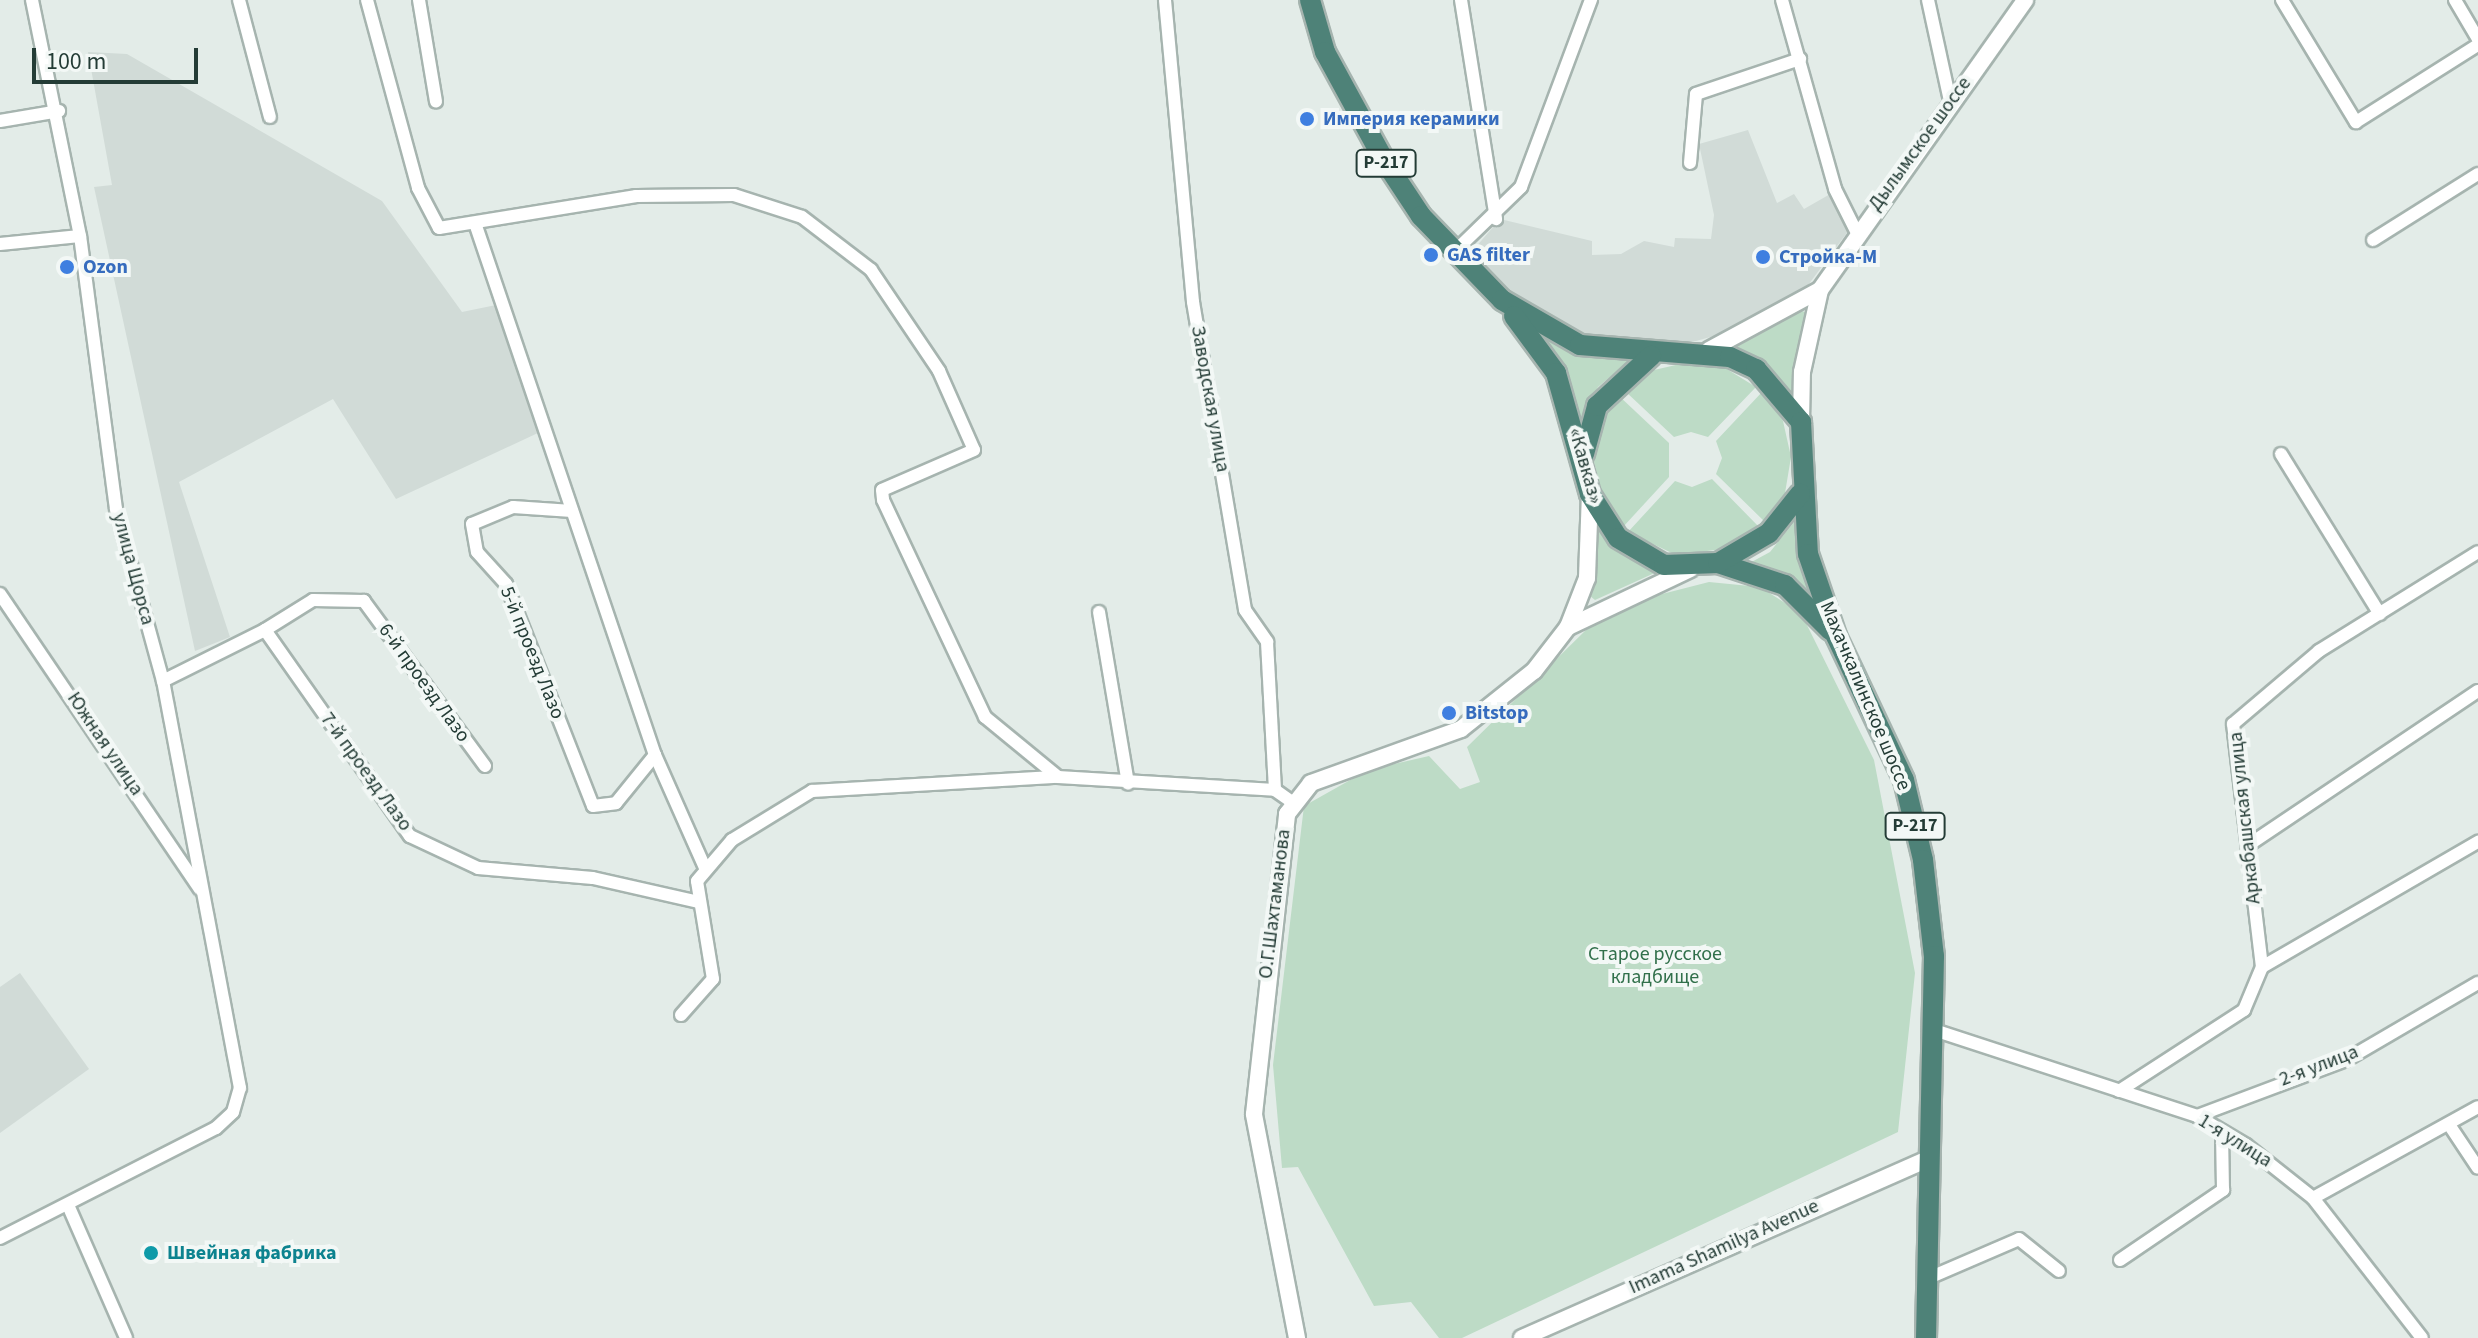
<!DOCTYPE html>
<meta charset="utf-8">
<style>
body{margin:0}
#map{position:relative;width:2478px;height:1338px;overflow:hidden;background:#e3ece8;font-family:"Source Sans 3",sans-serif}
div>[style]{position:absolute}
.built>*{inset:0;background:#d1dbd7}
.green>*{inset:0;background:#bddbc6}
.roads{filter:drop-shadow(2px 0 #a6b4af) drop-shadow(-2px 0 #a6b4af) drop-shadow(0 2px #a6b4af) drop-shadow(0 -2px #a6b4af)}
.minor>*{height:12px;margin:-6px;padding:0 6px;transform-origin:6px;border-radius:6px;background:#fff}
.secondary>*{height:16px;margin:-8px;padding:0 8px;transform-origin:8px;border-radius:8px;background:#fff}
.trunk>*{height:20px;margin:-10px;padding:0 10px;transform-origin:10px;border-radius:10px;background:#4e8278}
.dots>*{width:22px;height:22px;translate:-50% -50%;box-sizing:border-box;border:4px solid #f3f8f6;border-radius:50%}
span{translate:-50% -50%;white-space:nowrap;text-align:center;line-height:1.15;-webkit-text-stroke:8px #f3f8f6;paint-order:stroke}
.shield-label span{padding:2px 6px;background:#f3f8f6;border:2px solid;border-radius:6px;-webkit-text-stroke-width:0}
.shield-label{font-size:18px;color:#243c36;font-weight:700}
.shop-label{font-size:20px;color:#366cbe;font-weight:700}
.left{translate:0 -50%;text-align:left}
.street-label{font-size:20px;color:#243c36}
.park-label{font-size:20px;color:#31704b}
.culture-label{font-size:20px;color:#0d838f;font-weight:700}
.scale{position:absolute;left:32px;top:48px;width:166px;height:36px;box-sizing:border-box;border:4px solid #243c36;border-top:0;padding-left:10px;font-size:24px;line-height:28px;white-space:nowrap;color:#243c36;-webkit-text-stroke:6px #f3f8f6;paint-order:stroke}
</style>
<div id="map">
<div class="built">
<i style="clip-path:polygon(88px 52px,127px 54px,382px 201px,462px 312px,496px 305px,540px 432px,396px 499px,333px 399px,179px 482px,230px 637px,195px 651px,94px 187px,112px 185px)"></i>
<i style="clip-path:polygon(1748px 130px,1777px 203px,1794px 194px,1804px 209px,1832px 193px,1849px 230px,1797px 300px,1750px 326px,1696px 341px,1618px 347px,1567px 336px,1478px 265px,1475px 248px,1500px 219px,1592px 241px,1592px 255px,1621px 254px,1644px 241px,1674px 247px,1675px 238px,1711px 239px,1714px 215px,1699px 144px)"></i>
<i style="clip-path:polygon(20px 973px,89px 1069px,0 1133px,0 987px)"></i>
</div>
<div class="green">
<i style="clip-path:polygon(1801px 311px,1806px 312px,1795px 398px,1770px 367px,1730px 348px)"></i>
<i style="clip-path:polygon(1535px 334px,1578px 353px,1632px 358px,1598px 387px,1581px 420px,1562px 371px)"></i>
<i style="clip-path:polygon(1689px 362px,1725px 368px,1756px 387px,1708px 437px,1691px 432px,1674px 437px,1625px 391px,1654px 370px)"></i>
<i style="clip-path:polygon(1763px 391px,1783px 421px,1791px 457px,1785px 493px,1766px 523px,1716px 474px,1722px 458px,1716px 441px)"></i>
<i style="clip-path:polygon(1618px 395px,1669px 443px,1669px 477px,1623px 527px,1603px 497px,1594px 462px,1600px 426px)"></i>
<i style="clip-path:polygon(1712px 479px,1759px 527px,1730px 548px,1676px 555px,1628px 532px,1675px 481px,1692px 487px)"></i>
<i style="clip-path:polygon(1795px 521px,1799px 548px,1818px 603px,1746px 565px,1770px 552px)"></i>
<i style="clip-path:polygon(1598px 530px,1628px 558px,1659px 571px,1595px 600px,1590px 596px)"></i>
<i style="clip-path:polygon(1709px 582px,1760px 587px,1801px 613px,1874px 760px,1915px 973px,1898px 1132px,1462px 1338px,1439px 1338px,1411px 1302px,1374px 1306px,1298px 1167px,1282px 1168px,1273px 1065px,1304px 806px,1368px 770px,1429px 756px,1460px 789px,1480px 782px,1467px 747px,1590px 626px,1627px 603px)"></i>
</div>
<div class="roads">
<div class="minor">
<i style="left:239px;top:0;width:121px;rotate:75.2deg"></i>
<i style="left:367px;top:0;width:195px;rotate:74.8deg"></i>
<i style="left:418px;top:188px;width:45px;rotate:62.3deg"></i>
<i style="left:439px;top:228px;width:200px;rotate:-9.2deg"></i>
<i style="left:636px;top:196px;width:98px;rotate:-0.6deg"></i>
<i style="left:734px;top:195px;width:71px;rotate:17.9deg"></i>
<i style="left:802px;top:217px;width:87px;rotate:37.5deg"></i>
<i style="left:871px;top:270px;width:122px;rotate:56deg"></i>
<i style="left:939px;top:371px;width:86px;rotate:66.1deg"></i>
<i style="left:974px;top:450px;width:100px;rotate:156.5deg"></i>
<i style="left:882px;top:490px;width:10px;rotate:84deg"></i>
<i style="left:883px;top:500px;width:240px;rotate:64.8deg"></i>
<i style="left:985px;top:717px;width:94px;rotate:39.4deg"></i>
<i style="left:419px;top:0;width:103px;rotate:80.5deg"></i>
<i style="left:1165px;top:0;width:303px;rotate:84.7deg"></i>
<i style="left:1193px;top:302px;width:312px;rotate:80.4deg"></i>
<i style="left:1245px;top:610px;width:39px;rotate:55deg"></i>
<i style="left:1267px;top:642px;width:148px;rotate:86.9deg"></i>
<i style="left:1461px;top:0;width:222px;rotate:80.9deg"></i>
<i style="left:1782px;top:0;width:196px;rotate:74.3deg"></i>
<i style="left:1835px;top:189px;width:49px;rotate:63.4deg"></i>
<i style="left:1928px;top:0;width:103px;rotate:77.7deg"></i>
<i style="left:2282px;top:0;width:143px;rotate:58.8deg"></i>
<i style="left:2356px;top:122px;width:144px;rotate:-32.3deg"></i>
<i style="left:2455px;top:0;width:45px;rotate:59.5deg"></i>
<i style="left:0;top:121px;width:60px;rotate:-9.6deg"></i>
<i style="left:1690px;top:163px;width:69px;rotate:-85deg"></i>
<i style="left:1696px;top:94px;width:110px;rotate:-18.6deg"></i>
<i style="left:476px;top:226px;width:558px;rotate:71.31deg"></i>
<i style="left:655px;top:755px;width:124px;rotate:66.1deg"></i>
<i style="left:2373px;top:240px;width:124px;rotate:-32.2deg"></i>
<i style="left:0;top:244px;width:80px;rotate:-5.7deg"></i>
<i style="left:1453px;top:253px;width:95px;rotate:-44.1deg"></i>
<i style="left:1521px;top:187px;width:200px;rotate:-69.5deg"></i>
<i style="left:2281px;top:454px;width:188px;rotate:58.3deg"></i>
<i style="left:572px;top:511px;width:59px;rotate:-176.1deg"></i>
<i style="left:513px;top:507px;width:44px;rotate:157.5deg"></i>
<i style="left:472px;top:524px;width:28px;rotate:80deg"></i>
<i style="left:477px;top:552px;width:43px;rotate:47.8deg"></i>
<i style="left:506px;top:584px;width:238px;rotate:68.6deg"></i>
<i style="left:593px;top:806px;width:23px;rotate:-7deg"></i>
<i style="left:616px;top:803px;width:62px;rotate:-50.9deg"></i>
<i style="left:0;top:594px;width:356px;rotate:55.9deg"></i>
<i style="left:1099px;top:612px;width:174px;rotate:80.4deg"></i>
<i style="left:163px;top:681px;width:114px;rotate:-26.6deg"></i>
<i style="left:485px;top:766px;width:205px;rotate:-126.3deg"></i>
<i style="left:364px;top:601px;width:51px;rotate:-178.9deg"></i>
<i style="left:313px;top:600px;width:57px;rotate:148deg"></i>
<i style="left:265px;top:630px;width:252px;rotate:54.9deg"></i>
<i style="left:410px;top:836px;width:75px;rotate:25.2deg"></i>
<i style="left:478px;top:868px;width:115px;rotate:5deg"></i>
<i style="left:593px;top:878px;width:109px;rotate:12.8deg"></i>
<i style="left:2247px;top:846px;width:278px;rotate:-33.9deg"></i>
<i style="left:2262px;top:967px;width:250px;rotate:-30.1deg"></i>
<i style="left:681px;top:1015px;width:48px;rotate:-48.4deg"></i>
<i style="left:713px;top:979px;width:99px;rotate:-99.3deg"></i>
<i style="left:697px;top:881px;width:54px;rotate:-49.5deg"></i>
<i style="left:732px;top:840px;width:94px;rotate:-31.5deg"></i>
<i style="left:812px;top:791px;width:246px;rotate:-3.3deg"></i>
<i style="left:1058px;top:777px;width:217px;rotate:3.4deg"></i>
<i style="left:1275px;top:790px;width:21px;rotate:35deg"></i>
<i style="left:1934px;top:1030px;width:277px;rotate:18.1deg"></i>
<i style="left:2197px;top:1116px;width:57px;rotate:30.6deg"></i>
<i style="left:2246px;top:1145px;width:85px;rotate:38.3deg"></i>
<i style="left:2313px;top:1198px;width:177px;rotate:52.1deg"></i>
<i style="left:2119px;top:1091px;width:149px;rotate:-32.9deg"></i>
<i style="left:2244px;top:1010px;width:47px;rotate:-67.3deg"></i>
<i style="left:2262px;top:967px;width:245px;rotate:-96.8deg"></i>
<i style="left:2233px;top:724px;width:113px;rotate:-40.3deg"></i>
<i style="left:2319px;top:651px;width:187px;rotate:-31.9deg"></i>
<i style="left:2197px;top:1116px;width:159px;rotate:-20.6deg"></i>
<i style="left:2346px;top:1060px;width:153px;rotate:-30.3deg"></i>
<i style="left:2450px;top:1126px;width:50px;rotate:56.3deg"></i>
<i style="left:2313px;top:1198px;width:188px;rotate:-28.9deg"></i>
<i style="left:68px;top:1205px;width:145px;rotate:66.4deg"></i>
<i style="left:0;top:1238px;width:242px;rotate:-27deg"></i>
<i style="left:216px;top:1128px;width:23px;rotate:-43deg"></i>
<i style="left:233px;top:1112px;width:25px;rotate:-74deg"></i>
<i style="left:240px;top:1088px;width:414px;rotate:-100.7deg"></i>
<i style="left:163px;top:681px;width:178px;rotate:-105.3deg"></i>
<i style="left:116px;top:509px;width:275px;rotate:-97.5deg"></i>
<i style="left:80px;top:236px;width:241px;rotate:-101.5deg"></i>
<i style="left:2120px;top:1260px;width:125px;rotate:-34.2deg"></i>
<i style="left:2223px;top:1190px;width:59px;rotate:-91deg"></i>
<i style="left:1924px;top:1280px;width:103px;rotate:-23.3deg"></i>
<i style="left:2019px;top:1239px;width:51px;rotate:38.7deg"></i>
</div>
<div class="secondary">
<i style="left:1709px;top:350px;width:126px;rotate:-28.4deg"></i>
<i style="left:1801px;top:422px;width:50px;rotate:-88.9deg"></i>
<i style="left:1802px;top:372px;width:84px;rotate:-77.6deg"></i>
<i style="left:1820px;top:290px;width:355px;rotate:-54.7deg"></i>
<i style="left:1568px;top:627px;width:135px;rotate:-25.4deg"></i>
<i style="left:1297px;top:1338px;width:228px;rotate:-100.9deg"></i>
<i style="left:1254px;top:1114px;width:302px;rotate:-83.7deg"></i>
<i style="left:1287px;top:814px;width:39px;rotate:-52deg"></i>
<i style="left:1311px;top:783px;width:159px;rotate:-19.8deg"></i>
<i style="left:1461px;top:729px;width:93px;rotate:-38.5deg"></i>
<i style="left:1534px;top:671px;width:56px;rotate:-52.3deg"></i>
<i style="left:1568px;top:627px;width:53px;rotate:-68.8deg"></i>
<i style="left:1587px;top:578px;width:84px;rotate:-88deg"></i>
<i style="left:1522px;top:1338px;width:444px;rotate:-23.8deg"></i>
</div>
<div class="trunk">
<i style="left:1310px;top:0;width:54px;rotate:73.9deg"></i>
<i style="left:1325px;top:52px;width:123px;rotate:61.4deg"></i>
<i style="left:1384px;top:160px;width:67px;rotate:56.5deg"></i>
<i style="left:1421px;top:216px;width:117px;rotate:46deg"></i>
<i style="left:1502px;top:300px;width:90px;rotate:30deg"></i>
<i style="left:1580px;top:345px;width:150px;rotate:4.6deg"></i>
<i style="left:1730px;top:357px;width:29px;rotate:25deg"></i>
<i style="left:1756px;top:369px;width:70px;rotate:49.7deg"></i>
<i style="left:1801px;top:422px;width:132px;rotate:87deg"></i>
<i style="left:1808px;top:554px;width:87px;rotate:71.1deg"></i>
<i style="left:1836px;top:636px;width:159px;rotate:64.7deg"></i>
<i style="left:1904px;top:780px;width:82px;rotate:76.6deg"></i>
<i style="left:1923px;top:860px;width:97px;rotate:83.5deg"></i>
<i style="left:1934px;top:956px;width:382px;rotate:91.2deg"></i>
<i style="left:1514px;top:316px;width:71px;rotate:53.6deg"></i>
<i style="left:1556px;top:373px;width:126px;rotate:74.3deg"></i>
<i style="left:1590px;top:494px;width:52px;rotate:57.5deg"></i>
<i style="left:1618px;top:538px;width:53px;rotate:30.4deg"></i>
<i style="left:1664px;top:565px;width:54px;rotate:-2.1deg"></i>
<i style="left:1718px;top:563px;width:71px;rotate:18.2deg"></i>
<i style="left:1785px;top:585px;width:64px;rotate:45deg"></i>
<i style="left:1584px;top:454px;width:50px;rotate:-74.8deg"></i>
<i style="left:1597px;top:406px;width:74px;rotate:-42.8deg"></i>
<i style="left:1718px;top:563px;width:59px;rotate:-30.5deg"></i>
<i style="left:1769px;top:533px;width:50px;rotate:-51.5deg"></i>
</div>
</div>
<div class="dots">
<i style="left:1307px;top:119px;background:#3f7fe0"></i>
<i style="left:1431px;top:255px;background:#3f7fe0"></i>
<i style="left:1763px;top:257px;background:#3f7fe0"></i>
<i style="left:67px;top:267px;background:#3f7fe0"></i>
<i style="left:1449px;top:713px;background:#3f7fe0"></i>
<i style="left:151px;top:1253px;background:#0f9aa8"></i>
</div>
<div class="shield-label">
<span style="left:1386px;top:163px">Р-217</span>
<span style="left:1915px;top:826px">Р-217</span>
</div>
<div class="shop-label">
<span class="left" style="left:1323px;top:119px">Империя керамики</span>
<span class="left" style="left:1447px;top:255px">GAS filter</span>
<span class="left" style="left:1779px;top:257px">Стройка-М</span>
<span class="left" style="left:83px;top:267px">Ozon</span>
<span class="left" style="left:1465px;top:713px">Bitstop</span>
</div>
<div class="street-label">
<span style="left:1920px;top:144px;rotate:-54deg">Дылымское шоссе</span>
<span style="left:1210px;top:399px;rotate:80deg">Заводская улица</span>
<span style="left:1585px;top:466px;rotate:74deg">«Кавказ»</span>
<span style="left:133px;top:569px;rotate:75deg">улица Щорса</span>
<span style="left:532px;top:653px;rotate:68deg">5-й проезд Лазо</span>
<span style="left:424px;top:683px;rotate:54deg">6-й проезд Лазо</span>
<span style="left:1865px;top:696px;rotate:67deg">Махачкалинское шоссе</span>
<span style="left:105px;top:744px;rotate:56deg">Южная улица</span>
<span style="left:366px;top:772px;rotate:54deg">7-й проезд Лазо</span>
<span style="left:2245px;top:818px;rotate:-96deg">Аркабашская улица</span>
<span style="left:1275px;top:904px;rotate:-83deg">О.Г.Шахтаманова</span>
<span style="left:2319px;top:1066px;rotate:-21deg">2-я улица</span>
<span style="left:2235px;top:1141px;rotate:32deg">1-я улица</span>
<span style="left:1724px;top:1247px;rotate:-24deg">Imama Shamilya Avenue</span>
</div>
<div class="park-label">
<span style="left:1655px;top:966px">Старое русское<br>кладбище</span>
</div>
<div class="culture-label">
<span class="left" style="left:167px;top:1253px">Швейная фабрика</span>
</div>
<div class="scale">100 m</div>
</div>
